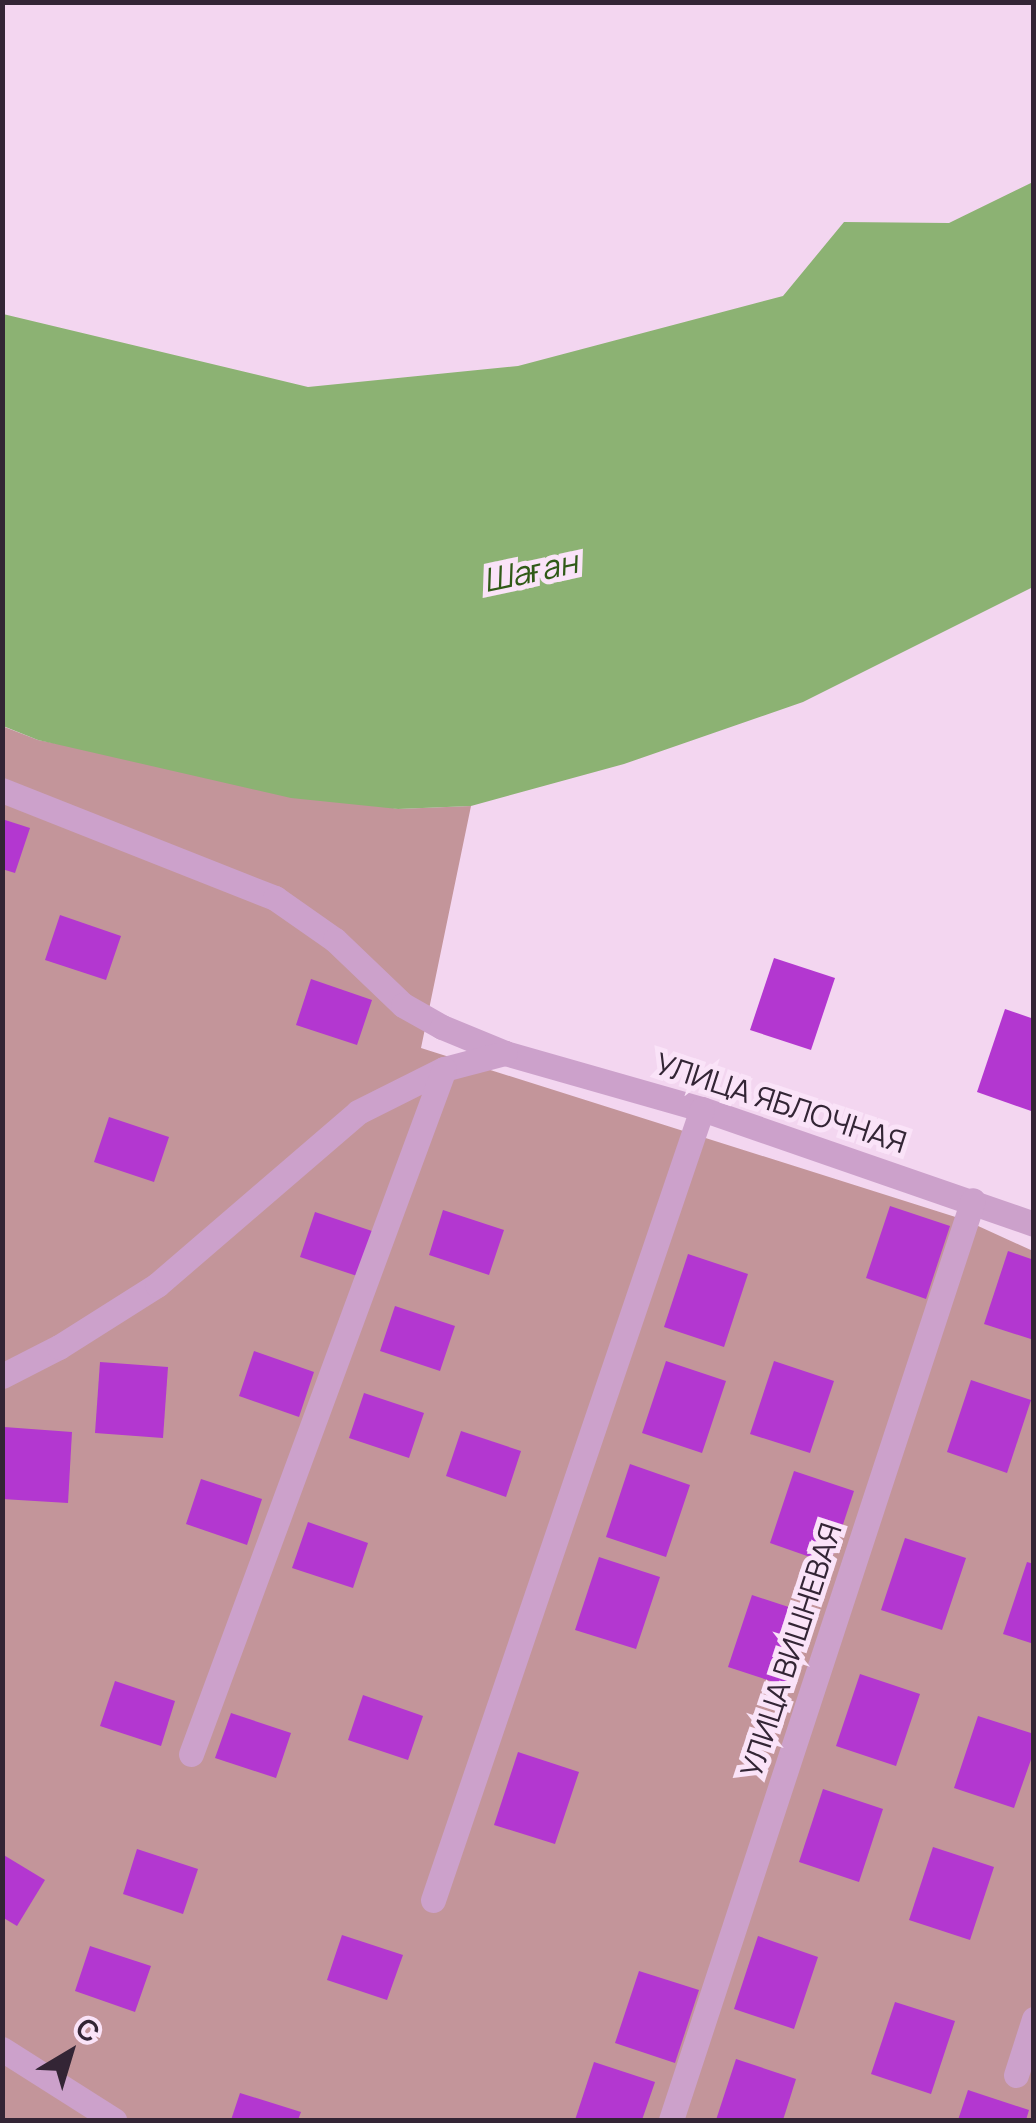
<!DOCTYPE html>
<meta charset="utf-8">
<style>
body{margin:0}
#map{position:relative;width:1036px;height:2123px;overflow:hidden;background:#f3d6f0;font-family:Manrope,sans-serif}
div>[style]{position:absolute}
.green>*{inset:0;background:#c3959a}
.water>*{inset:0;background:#8cb273}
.building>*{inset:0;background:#b337d0}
.minor>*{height:25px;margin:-12.5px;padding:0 12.5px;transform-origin:12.5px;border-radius:12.5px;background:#cca1cb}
span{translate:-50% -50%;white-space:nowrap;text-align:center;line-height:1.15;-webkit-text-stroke:10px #fae3f8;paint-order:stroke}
.street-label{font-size:30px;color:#332535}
.water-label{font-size:32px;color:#305a17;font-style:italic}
.frame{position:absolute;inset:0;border:5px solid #332535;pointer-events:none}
.north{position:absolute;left:20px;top:2003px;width:100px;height:100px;-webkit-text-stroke:8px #fae3f8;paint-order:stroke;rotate:38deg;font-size:28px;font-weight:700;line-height:40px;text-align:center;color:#332535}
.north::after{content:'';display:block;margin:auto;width:35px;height:45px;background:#332535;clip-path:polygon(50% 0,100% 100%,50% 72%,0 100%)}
</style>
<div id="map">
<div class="green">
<i style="clip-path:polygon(2px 726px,38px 740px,398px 809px,471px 806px,421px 1048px,965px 1220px,1033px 1251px,1033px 2120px,3px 2120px)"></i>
</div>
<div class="water">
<i style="clip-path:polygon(1033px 182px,1033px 587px,803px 702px,624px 764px,471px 806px,398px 809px,291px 798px,38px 740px,3px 726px,3px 314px,308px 387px,518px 366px,783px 296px,844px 222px,949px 223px)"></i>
</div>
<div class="building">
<i style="clip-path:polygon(2px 819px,30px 828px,15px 873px,2px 869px)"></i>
<i style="clip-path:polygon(60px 915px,121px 936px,106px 980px,45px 960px)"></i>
<i style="clip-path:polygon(774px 958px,835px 978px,811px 1050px,750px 1030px)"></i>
<i style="clip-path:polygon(311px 979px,372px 1000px,357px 1045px,296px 1025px)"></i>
<i style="clip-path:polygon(1005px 1009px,1034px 1019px,1034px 1112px,977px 1092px)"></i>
<i style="clip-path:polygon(109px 1117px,169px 1137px,154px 1182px,94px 1162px)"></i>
<i style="clip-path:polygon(890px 1206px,950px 1226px,926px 1299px,866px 1278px)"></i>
<i style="clip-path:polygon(443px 1210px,504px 1230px,489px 1275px,429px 1255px)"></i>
<i style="clip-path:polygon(315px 1212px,375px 1232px,360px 1277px,300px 1257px)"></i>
<i style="clip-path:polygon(1008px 1251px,1034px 1260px,1034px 1340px,984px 1324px)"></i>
<i style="clip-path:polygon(688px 1254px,748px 1274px,724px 1347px,664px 1327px)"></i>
<i style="clip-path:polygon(395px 1306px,455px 1326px,440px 1371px,380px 1351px)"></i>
<i style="clip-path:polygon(254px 1351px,314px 1372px,299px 1417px,239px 1396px)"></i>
<i style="clip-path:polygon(666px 1361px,726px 1381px,702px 1453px,642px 1433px)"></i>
<i style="clip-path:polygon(774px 1361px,834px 1381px,810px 1453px,750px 1434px)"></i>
<i style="clip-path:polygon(100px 1362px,168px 1367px,163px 1438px,95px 1433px)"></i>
<i style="clip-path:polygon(971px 1380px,1031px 1400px,1007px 1473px,947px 1452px)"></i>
<i style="clip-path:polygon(364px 1393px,424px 1413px,409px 1458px,349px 1438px)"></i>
<i style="clip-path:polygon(4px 1427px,72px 1432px,68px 1503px,2px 1499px)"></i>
<i style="clip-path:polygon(461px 1431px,521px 1451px,506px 1497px,446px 1476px)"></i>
<i style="clip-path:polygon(630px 1464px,690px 1485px,666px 1557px,606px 1537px)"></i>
<i style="clip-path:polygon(794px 1471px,854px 1491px,830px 1564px,770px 1543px)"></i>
<i style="clip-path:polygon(201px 1479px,262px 1499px,247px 1545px,186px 1524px)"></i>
<i style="clip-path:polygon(308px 1522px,368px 1543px,353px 1588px,292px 1568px)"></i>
<i style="clip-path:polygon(905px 1538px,966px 1558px,942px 1630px,881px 1610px)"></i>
<i style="clip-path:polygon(599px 1557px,660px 1577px,636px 1649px,575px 1630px)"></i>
<i style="clip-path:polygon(1027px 1562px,1034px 1564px,1034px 1644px,1003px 1634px)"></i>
<i style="clip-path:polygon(752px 1595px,813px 1615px,789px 1687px,728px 1667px)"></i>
<i style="clip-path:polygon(860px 1674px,920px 1694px,896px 1766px,836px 1746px)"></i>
<i style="clip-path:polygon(115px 1681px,175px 1701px,161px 1746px,100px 1726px)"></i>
<i style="clip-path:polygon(363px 1695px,423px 1716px,408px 1760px,348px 1740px)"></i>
<i style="clip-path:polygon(231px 1713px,291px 1733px,276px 1778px,215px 1758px)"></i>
<i style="clip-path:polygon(978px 1716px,1034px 1734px,1034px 1751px,1014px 1808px,954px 1788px)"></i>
<i style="clip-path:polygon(518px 1752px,579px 1772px,555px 1844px,494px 1825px)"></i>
<i style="clip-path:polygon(823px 1789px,883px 1809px,859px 1882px,799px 1862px)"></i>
<i style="clip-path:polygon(933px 1847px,994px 1867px,970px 1940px,909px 1920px)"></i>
<i style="clip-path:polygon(137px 1849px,198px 1869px,183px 1914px,123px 1894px)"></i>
<i style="clip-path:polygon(2px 1854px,45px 1880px,17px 1926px,2px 1917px)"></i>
<i style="clip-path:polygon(342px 1935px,403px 1955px,387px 2000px,327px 1980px)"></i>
<i style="clip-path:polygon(758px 1936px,818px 1957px,794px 2029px,734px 2009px)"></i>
<i style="clip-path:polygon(90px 1946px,151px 1966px,135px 2012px,75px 1991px)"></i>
<i style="clip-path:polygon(639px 1971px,699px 1990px,675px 2063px,615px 2043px)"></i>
<i style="clip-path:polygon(895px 2002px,955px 2021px,931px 2094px,871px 2074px)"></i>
<i style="clip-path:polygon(736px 2059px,796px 2079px,783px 2120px,716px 2120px)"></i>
<i style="clip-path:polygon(594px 2062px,655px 2082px,642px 2120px,575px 2120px)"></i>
<i style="clip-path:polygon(968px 2090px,1029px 2110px,1026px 2120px,958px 2120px)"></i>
<i style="clip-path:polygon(240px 2093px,301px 2112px,298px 2120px,231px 2120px)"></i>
</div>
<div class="minor">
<i style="left:2px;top:790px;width:294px;rotate:21.6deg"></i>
<i style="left:275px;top:898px;width:73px;rotate:35deg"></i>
<i style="left:335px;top:940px;width:94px;rotate:43.7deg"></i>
<i style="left:403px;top:1005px;width:45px;rotate:29.4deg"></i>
<i style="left:442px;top:1027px;width:68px;rotate:22.4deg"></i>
<i style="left:505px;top:1053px;width:205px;rotate:15.9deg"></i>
<i style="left:702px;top:1109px;width:351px;rotate:19.1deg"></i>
<i style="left:2px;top:1376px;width:64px;rotate:-27deg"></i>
<i style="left:59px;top:1347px;width:116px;rotate:-32.3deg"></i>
<i style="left:157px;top:1285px;width:265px;rotate:-40.7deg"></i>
<i style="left:358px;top:1112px;width:96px;rotate:-26.6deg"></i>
<i style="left:444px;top:1069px;width:63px;rotate:-14.7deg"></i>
<i style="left:191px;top:1754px;width:730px;rotate:-69.73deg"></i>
<i style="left:433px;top:1900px;width:835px;rotate:-71.22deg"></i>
<i style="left:2px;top:2049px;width:133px;rotate:32.4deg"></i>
<i style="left:1016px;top:2075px;width:59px;rotate:-72.2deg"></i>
<i style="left:671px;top:2120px;width:968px;rotate:-71.83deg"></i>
</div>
<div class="street-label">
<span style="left:781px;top:1103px;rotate:18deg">УЛИЦА ЯБЛОЧНАЯ</span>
<span style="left:791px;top:1650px;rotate:-72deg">УЛИЦА ВИШНЕВАЯ</span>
</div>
<div class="water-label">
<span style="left:530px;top:571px;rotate:-12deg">Шаған</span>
</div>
<div class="frame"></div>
<div class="north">С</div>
</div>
